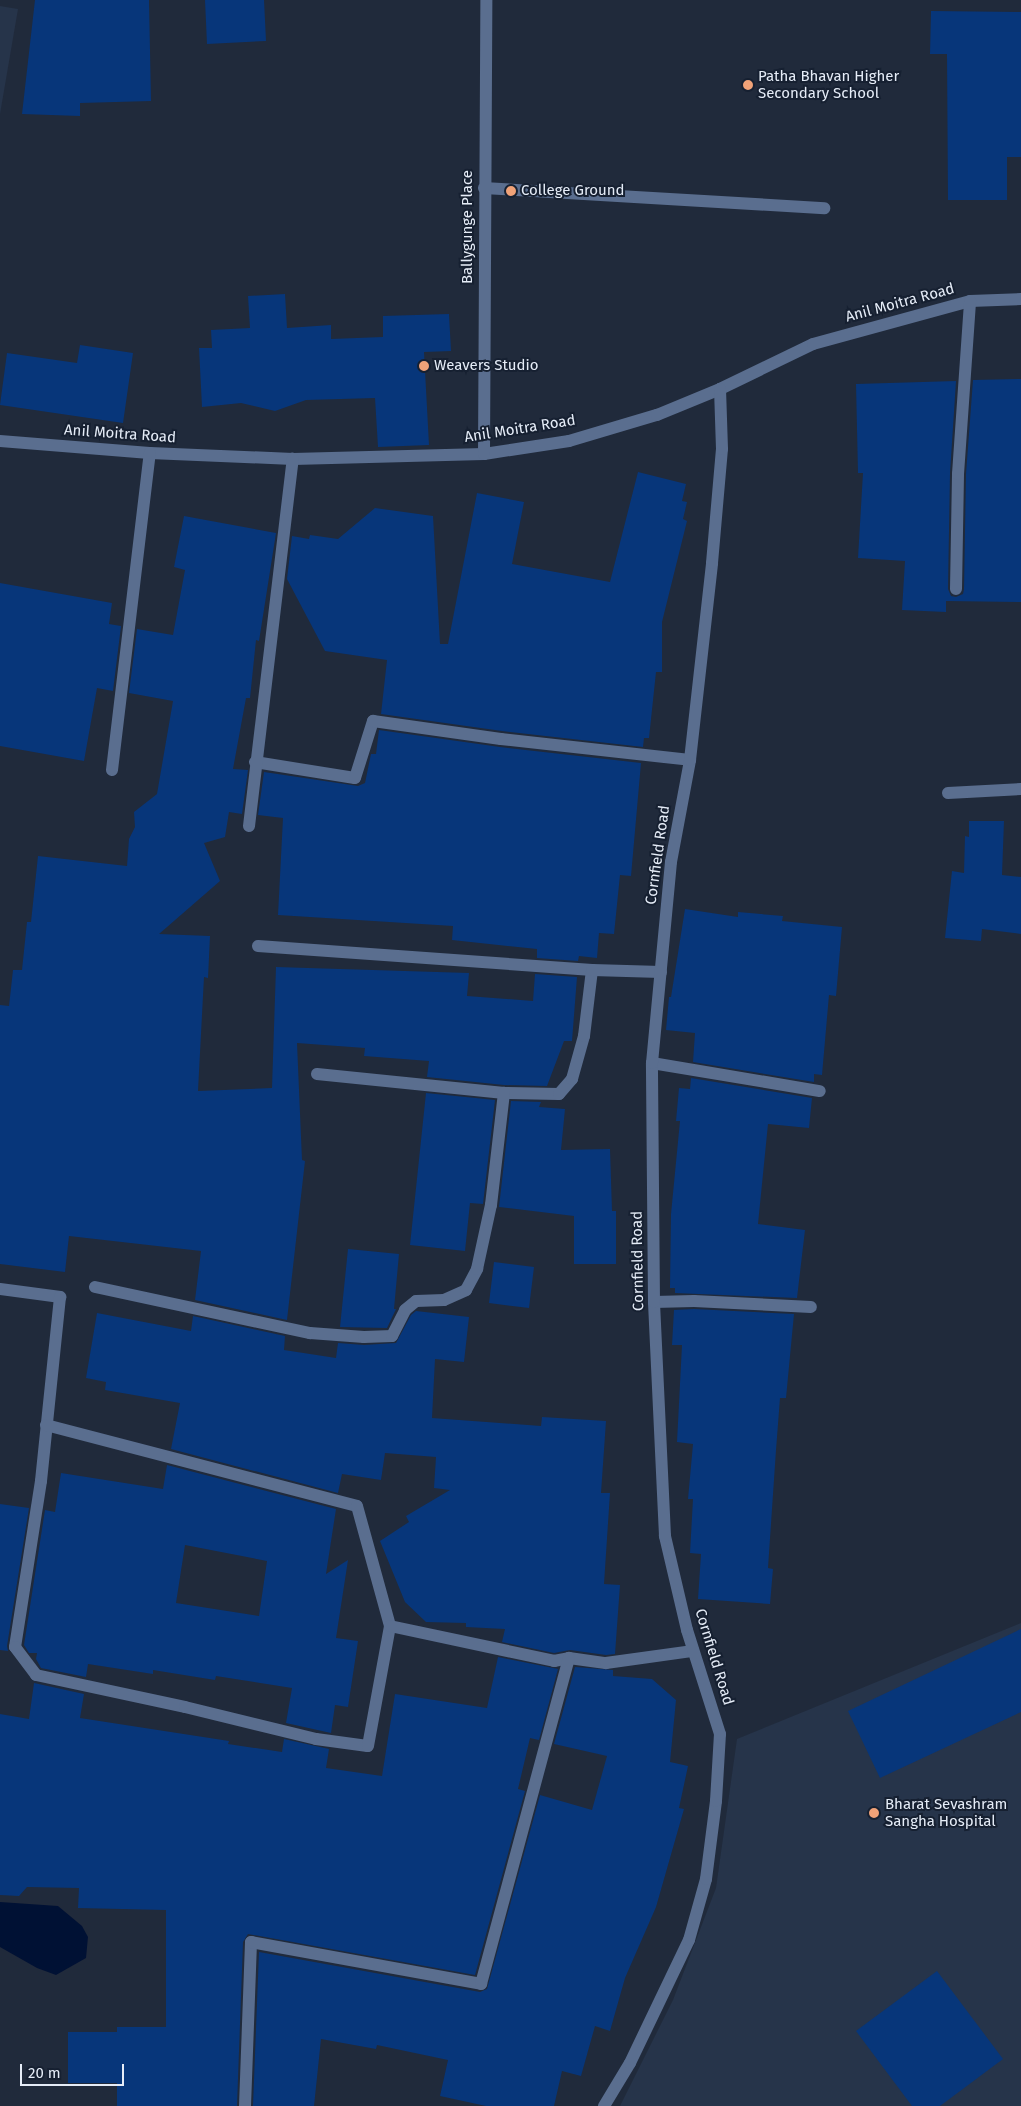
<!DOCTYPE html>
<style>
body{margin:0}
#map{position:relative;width:1021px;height:2106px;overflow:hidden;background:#202a3b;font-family:"Fira Sans",sans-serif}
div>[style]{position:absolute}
.built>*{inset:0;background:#26344a}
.water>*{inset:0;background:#001134}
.building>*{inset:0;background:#07367a}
.minor>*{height:12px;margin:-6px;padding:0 6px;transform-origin:6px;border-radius:6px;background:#5a6e8f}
.dots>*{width:14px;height:14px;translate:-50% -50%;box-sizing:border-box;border:2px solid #162031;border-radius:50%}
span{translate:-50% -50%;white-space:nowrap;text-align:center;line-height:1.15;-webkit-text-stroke:4px #162031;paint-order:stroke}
.poi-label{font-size:15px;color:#e5ecf7}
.left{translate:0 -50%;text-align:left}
.street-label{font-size:15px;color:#e5ecf7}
.scale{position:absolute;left:20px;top:2064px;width:104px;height:22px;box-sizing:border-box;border:2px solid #e5ecf7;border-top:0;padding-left:6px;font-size:15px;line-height:18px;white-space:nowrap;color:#e5ecf7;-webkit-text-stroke:4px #162031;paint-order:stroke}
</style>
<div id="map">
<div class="built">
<i style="clip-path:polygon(0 6px,18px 9px,0 114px)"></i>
<i style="clip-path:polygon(1021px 1623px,1021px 2106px,620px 2106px,673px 2000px,716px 1888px,737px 1739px)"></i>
</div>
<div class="water">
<i style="clip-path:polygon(0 1902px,58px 1906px,82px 1926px,88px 1937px,86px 1958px,56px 1975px,37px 1968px,0 1947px)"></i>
</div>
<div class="building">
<i style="clip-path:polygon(35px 0,149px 0,151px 101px,80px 103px,80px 116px,22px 114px)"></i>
<i style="clip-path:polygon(205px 0,264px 0,266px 41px,207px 44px)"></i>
<i style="clip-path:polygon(931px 11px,1021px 12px,1021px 157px,1007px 157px,1007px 200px,948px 200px,947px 54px,930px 54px)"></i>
<i style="clip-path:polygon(285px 294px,287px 328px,331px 325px,331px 339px,383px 337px,383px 316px,449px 314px,451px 351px,424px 352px,429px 445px,378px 447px,375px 398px,306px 400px,275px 411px,241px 403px,202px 407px,199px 348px,212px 348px,211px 330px,250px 328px,248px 296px)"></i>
<i style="clip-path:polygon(80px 345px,133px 353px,123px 423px,0 405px,7px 353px,77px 363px)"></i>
<i style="clip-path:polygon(1021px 379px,1021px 602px,946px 601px,946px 612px,902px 610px,905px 561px,858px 558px,863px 473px,858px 473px,856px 384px,956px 381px,950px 473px,948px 589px,951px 596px,956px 597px,963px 594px,964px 589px,966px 474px,973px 380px)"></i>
<i style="clip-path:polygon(638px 472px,686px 484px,682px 501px,687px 502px,683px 519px,687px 521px,662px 622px,662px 672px,656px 672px,649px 738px,644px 738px,643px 747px,502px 731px,381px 714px,387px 660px,325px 651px,287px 579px,292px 536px,309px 539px,310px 535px,338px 539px,375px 508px,433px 516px,440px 644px,448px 644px,477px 493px,524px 502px,512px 564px,610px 582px)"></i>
<i style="clip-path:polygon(184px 516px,276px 533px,259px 641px,256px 640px,250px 698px,246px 698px,233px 769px,248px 770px,242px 814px,229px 812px,225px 837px,204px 843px,220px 881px,159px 934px,210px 936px,208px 978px,204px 977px,198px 1091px,272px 1088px,276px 967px,469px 973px,467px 996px,533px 1001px,535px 974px,577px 977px,572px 1041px,564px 1041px,547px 1086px,504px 1085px,427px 1077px,429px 1061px,364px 1056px,365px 1048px,297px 1043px,302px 1160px,305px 1161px,287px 1320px,195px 1300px,201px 1251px,69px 1236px,65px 1272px,0 1264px,0 1005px,9px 1006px,13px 970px,22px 970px,27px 922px,31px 922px,38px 856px,127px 866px,129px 839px,135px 827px,134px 812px,157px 794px,173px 701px,129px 693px,137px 629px,173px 635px,185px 570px,174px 567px)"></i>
<i style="clip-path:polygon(0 583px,112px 603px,109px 624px,121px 626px,113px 691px,97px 688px,84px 761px,0 746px)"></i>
<i style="clip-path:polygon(379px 730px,500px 747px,641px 763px,631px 876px,620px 875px,614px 934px,599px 933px,597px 958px,579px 956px,578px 961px,537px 958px,537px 949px,452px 940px,453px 926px,278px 915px,283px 818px,258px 815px,264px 772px,358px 786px,365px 783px,371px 754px,376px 754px)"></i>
<i style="clip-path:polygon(969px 821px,1004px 821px,1002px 875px,1021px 877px,1021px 934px,982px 929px,981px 941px,945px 938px,952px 871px,964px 873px,965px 836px,969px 837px)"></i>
<i style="clip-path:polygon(685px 909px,738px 917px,738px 912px,783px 916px,782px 921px,842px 927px,836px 996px,829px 995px,822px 1075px,814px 1074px,814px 1082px,693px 1062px,695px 1033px,666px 1030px,669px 997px,671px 997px)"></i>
<i style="clip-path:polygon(691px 1078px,812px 1098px,809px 1128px,768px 1124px,758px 1224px,805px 1230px,797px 1298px,675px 1293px,675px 1288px,670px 1288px,671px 1214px,680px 1121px,676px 1121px,679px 1088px,690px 1089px)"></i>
<i style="clip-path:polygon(426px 1093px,495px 1100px,483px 1204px,470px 1203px,465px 1251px,410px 1245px)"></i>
<i style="clip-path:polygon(511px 1101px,541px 1102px,539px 1107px,565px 1109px,561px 1150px,610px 1149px,612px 1211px,616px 1211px,616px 1264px,574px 1264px,574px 1216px,499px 1207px)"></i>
<i style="clip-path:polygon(348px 1249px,399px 1254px,394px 1309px,396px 1309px,387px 1328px,340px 1327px)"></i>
<i style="clip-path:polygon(494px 1262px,534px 1267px,529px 1308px,489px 1303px)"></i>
<i style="clip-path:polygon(694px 1309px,794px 1314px,786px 1398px,780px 1398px,776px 1450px,768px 1568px,773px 1569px,770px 1604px,698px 1599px,701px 1554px,690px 1553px,693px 1499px,688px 1499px,693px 1444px,677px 1442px,682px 1345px,672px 1345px,674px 1310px)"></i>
<i style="clip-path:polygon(416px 1311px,469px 1317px,464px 1362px,435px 1359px,432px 1418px,541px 1426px,542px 1417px,606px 1421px,601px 1493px,610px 1493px,604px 1584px,620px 1585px,615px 1654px,606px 1655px,570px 1650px,554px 1653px,502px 1642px,505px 1629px,466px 1627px,466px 1623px,426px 1622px,405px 1602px,380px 1541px,409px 1522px,406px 1516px,450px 1490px,434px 1488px,436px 1457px,385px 1453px,381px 1480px,342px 1474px,338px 1493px,171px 1449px,180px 1403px,105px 1390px,106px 1382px,86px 1378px,97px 1313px,191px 1331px,193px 1316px,285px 1336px,284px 1350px,336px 1358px,338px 1343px,364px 1345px,396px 1343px,411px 1315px)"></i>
<i style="clip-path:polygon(evenodd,167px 1465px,336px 1509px,326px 1574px,348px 1560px,336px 1638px,358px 1641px,348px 1707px,335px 1705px,331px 1733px,286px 1723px,292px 1688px,216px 1676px,215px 1680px,153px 1670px,153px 1674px,88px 1664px,86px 1677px,41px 1668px,36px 1659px,37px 1653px,29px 1653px,24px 1645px,45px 1510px,55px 1512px,61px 1473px,163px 1489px,167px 1465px,185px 1545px,267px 1561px,259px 1616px,176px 1603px,185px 1545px)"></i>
<i style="clip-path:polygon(0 1504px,29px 1508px,7px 1646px,8px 1651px,0 1650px)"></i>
<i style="clip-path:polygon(1021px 1629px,1021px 1712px,880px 1778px,848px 1711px)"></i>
<i style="clip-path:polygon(498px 1657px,558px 1669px,539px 1740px,530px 1738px,518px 1789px,525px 1791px,475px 1975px,248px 1934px,243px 1942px,237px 2106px,117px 2106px,117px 2083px,68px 2083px,68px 2032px,117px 2032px,117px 2027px,166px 2027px,166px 1910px,78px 1908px,79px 1888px,27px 1887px,19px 1896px,0 1895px,0 1714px,29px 1719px,34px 1683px,84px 1694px,80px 1718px,229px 1741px,228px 1744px,282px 1752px,284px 1739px,329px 1749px,326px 1768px,382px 1776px,395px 1694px,487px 1708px)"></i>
<i style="clip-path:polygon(575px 1667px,613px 1670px,613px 1676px,652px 1679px,676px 1700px,670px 1762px,688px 1766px,679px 1808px,684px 1809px,656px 1907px,625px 1978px,610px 2031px,595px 2026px,581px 2076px,562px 2071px,554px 2106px,486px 2106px,440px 2096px,448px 2060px,377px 2045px,376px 2049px,321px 2039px,314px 2106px,253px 2106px,259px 1952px,480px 1992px,487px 1989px,540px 1795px,592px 1810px,607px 1756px,554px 1744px)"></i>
<i style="clip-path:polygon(937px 1971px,1003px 2059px,940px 2106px,912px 2106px,856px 2031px)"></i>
</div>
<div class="minor">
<i style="left:484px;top:188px;width:341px;rotate:3.4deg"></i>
<i style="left:0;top:441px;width:150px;rotate:4.6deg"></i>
<i style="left:150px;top:453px;width:143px;rotate:2.4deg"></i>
<i style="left:293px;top:459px;width:191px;rotate:-1.5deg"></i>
<i style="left:484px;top:454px;width:86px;rotate:-8.7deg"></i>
<i style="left:569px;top:441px;width:92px;rotate:-16.5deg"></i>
<i style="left:657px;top:415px;width:68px;rotate:-22.4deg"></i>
<i style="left:720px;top:389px;width:103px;rotate:-25.8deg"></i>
<i style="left:813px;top:344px;width:163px;rotate:-15.3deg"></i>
<i style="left:970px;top:301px;width:51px;rotate:-2.2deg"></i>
<i style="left:484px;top:454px;width:454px;rotate:-89.7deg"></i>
<i style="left:956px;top:589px;width:115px;rotate:-89deg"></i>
<i style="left:958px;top:474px;width:173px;rotate:-86deg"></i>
<i style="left:255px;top:762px;width:101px;rotate:9.1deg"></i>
<i style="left:355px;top:778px;width:60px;rotate:-72.5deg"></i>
<i style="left:373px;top:721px;width:129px;rotate:8deg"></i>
<i style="left:501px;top:739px;width:190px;rotate:6.3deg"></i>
<i style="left:112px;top:770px;width:319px;rotate:-83.2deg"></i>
<i style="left:948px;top:793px;width:73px;rotate:-3.1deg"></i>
<i style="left:249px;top:826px;width:370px;rotate:-83.2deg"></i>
<i style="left:258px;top:946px;width:335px;rotate:4.1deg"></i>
<i style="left:652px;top:1063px;width:170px;rotate:9.5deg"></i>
<i style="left:317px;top:1074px;width:188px;rotate:5.8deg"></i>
<i style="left:504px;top:1093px;width:55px;rotate:1deg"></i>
<i style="left:559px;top:1094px;width:20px;rotate:-49deg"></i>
<i style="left:572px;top:1079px;width:45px;rotate:-74.4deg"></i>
<i style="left:584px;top:1036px;width:66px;rotate:-83.1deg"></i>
<i style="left:592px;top:970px;width:69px;rotate:1.7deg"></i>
<i style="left:95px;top:1287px;width:220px;rotate:12.1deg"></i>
<i style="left:310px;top:1333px;width:54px;rotate:4.2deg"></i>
<i style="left:364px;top:1337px;width:28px;rotate:-2deg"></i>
<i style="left:392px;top:1336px;width:29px;rotate:-63deg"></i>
<i style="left:405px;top:1310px;width:14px;rotate:-39deg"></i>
<i style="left:416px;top:1301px;width:28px;rotate:-2deg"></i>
<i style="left:444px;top:1300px;width:24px;rotate:-24deg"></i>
<i style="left:466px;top:1290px;width:24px;rotate:-62deg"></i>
<i style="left:477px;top:1269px;width:66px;rotate:-77.7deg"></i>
<i style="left:491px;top:1205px;width:113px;rotate:-83.4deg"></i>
<i style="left:0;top:1289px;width:61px;rotate:7.6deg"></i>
<i style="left:60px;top:1297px;width:185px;rotate:95.9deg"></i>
<i style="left:41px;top:1481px;width:168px;rotate:98.9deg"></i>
<i style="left:15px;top:1647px;width:35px;rotate:53deg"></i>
<i style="left:36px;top:1675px;width:152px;rotate:12.1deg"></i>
<i style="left:185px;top:1707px;width:135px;rotate:13.7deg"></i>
<i style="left:316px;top:1739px;width:52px;rotate:7.7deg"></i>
<i style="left:368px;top:1746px;width:122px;rotate:-79.6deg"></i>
<i style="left:654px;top:1302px;width:40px;rotate:-1.4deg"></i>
<i style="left:694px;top:1301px;width:117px;rotate:2.9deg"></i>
<i style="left:46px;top:1425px;width:321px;rotate:14.6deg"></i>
<i style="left:357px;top:1506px;width:124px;rotate:74.6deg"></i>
<i style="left:390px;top:1626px;width:168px;rotate:12deg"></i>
<i style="left:554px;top:1661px;width:15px;rotate:-11deg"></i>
<i style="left:569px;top:1658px;width:37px;rotate:8deg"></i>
<i style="left:606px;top:1663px;width:88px;rotate:-7.9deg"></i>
<i style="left:245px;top:2106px;width:164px;rotate:-87.9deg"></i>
<i style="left:251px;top:1942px;width:234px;rotate:10.3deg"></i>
<i style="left:481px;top:1984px;width:338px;rotate:-74.9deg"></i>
<i style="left:604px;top:2106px;width:50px;rotate:-58.8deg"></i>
<i style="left:630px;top:2063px;width:136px;rotate:-64.4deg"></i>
<i style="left:689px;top:1940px;width:63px;rotate:-74.4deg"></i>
<i style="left:706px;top:1879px;width:79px;rotate:-82.7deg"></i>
<i style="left:716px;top:1801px;width:67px;rotate:-86.6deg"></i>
<i style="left:720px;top:1734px;width:109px;rotate:-107.6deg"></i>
<i style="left:687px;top:1630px;width:97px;rotate:-103.2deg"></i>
<i style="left:665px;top:1536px;width:234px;rotate:-92.7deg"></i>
<i style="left:654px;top:1302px;width:239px;rotate:-90.5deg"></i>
<i style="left:652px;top:1063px;width:202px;rotate:-84.6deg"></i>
<i style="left:671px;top:862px;width:104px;rotate:-79.4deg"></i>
<i style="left:690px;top:760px;width:198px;rotate:-83.6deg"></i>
<i style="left:712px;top:563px;width:114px;rotate:-85deg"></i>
<i style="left:722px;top:449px;width:60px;rotate:-91.9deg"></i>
</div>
<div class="dots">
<i style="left:748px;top:85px;background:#f0a278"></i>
<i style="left:511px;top:191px;background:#f0a278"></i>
<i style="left:424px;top:366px;background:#f0a278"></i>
<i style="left:874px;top:1813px;background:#f0a278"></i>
</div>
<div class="poi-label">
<span class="left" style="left:758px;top:85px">Patha Bhavan Higher<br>Secondary School</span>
<span class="left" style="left:521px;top:191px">College Ground</span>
<span class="left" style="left:434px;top:366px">Weavers Studio</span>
<span class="left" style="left:885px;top:1813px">Bharat Sevashram<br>Sangha Hospital</span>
</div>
<div class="street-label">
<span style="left:468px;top:227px;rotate:-90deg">Ballygunge Place</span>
<span style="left:900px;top:303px;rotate:-15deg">Anil Moitra Road</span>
<span style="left:520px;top:429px;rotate:-9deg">Anil Moitra Road</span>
<span style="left:120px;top:434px;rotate:4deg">Anil Moitra Road</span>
<span style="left:658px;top:855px;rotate:-82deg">Cornfield Road</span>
<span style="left:638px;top:1261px;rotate:-91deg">Cornfield Road</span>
<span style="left:714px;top:1657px;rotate:73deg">Cornfield Road</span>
</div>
<div class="scale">20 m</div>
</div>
